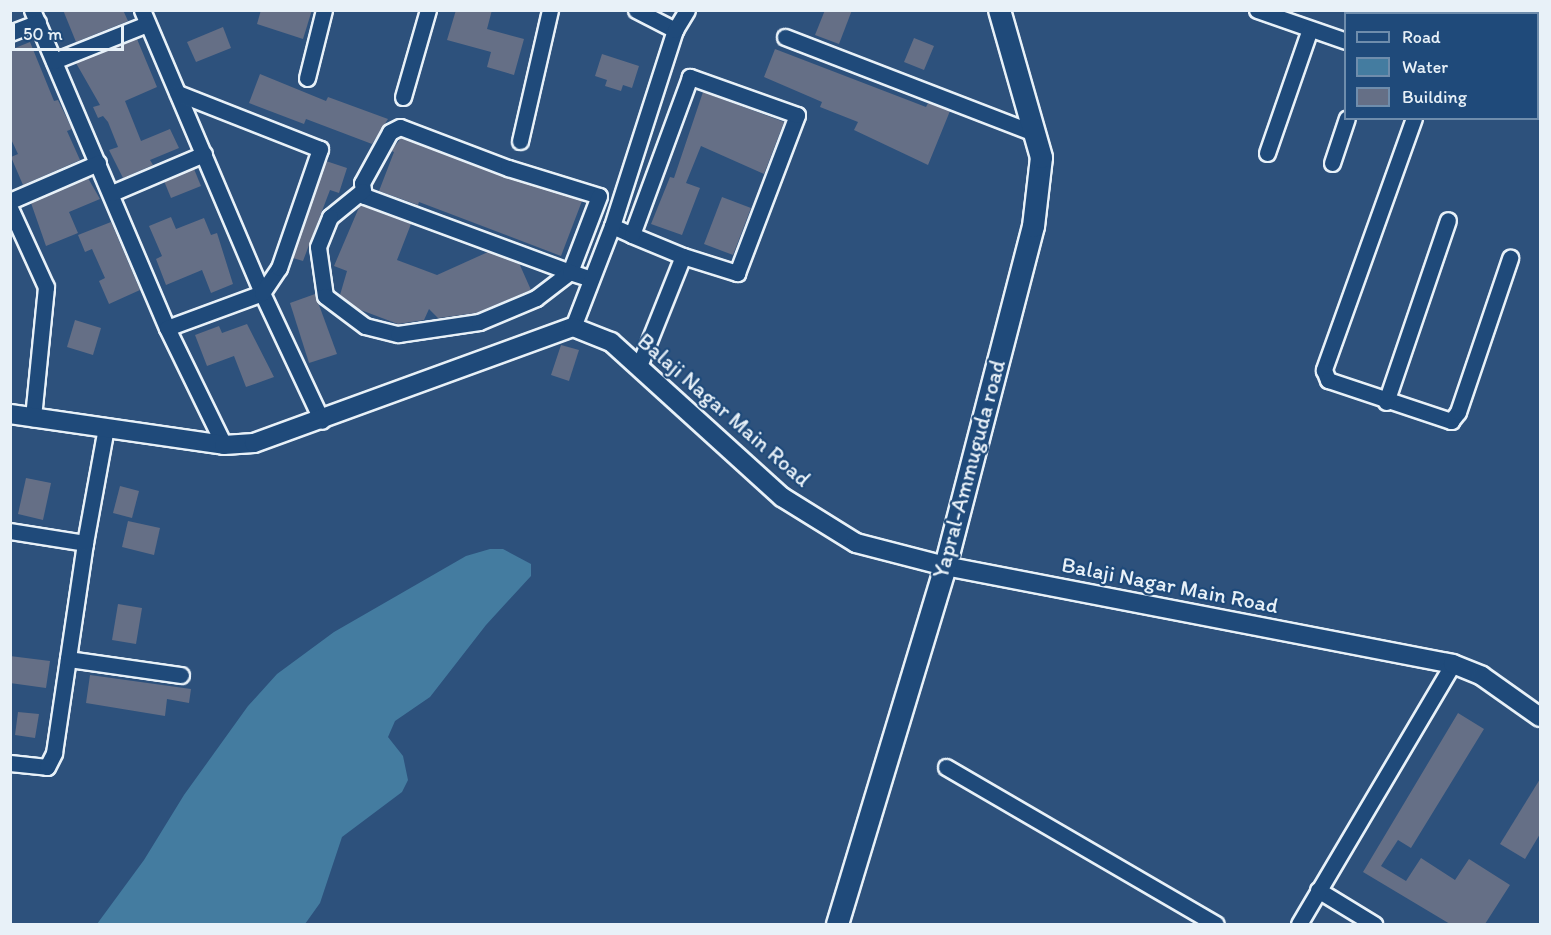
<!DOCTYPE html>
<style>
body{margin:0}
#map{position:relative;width:1551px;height:935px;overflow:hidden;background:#2d517c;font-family:Itim,sans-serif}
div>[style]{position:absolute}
.water>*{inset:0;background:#447ca0}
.building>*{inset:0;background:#656f86}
.roads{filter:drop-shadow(2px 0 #e8f1f8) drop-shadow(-2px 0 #e8f1f8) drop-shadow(0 2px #e8f1f8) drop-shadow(0 -2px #e8f1f8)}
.minor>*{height:15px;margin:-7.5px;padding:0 7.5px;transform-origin:7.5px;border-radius:7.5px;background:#1f4a7a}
.tertiary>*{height:18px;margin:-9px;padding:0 9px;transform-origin:9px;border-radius:9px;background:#1f4a7a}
.secondary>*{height:21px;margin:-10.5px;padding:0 10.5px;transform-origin:10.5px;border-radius:10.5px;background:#1f4a7a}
span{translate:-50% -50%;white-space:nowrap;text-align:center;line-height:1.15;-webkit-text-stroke:4.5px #1f4a7a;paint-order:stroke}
.street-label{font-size:22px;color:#e8f1f8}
.frame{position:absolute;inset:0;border:12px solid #e8f1f8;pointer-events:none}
.legend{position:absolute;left:1344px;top:12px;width:195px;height:108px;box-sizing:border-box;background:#1f4a7a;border:2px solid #6f8dac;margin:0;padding:8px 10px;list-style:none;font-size:18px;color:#e8f1f8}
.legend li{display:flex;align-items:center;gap:12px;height:30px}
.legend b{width:30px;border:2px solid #6f8dac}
.scale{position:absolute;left:12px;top:24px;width:112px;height:27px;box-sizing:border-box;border:3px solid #e8f1f8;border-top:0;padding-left:8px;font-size:18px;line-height:21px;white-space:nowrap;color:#e8f1f8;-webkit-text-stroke:4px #1f4a7a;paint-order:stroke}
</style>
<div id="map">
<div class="water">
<i style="clip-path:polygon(490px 549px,503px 549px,531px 564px,531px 576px,486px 625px,430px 697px,395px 721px,388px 737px,403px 756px,408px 780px,402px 792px,342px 837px,320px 903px,305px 924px,97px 924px,144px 860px,184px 795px,248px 706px,277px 674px,334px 632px,466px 556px)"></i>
</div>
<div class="building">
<i style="clip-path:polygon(63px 10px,123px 10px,128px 21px,76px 42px)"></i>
<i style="clip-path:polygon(261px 10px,312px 10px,303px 39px,257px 24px)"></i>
<i style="clip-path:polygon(456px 10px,492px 10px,487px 29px,524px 39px,514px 75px,487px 67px,491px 52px,447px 40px)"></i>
<i style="clip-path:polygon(825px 10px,852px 10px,839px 44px,815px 35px)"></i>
<i style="clip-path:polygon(223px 27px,231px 48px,196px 62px,187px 42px)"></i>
<i style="clip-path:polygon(914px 38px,934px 46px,924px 70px,904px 62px)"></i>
<i style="clip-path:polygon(137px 39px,157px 87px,125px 101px,141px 141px,170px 129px,179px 148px,150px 160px,153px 165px,123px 178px,109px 150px,118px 147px,108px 122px,103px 116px,98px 118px,93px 107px,100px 105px,76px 63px)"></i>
<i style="clip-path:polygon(30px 42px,54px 101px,58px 100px,72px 129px,67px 131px,80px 160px,23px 185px,11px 157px,18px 154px,10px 137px,10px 50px)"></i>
<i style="clip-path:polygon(775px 49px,926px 107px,928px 103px,950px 111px,928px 165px,854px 130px,858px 122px,820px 107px,822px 102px,764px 77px)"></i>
<i style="clip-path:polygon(602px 54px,639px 66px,632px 88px,623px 85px,621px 91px,605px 86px,607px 80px,595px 76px)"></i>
<i style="clip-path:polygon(260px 74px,326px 101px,328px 97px,388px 119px,372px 144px,306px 119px,304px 124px,249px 103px)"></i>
<i style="clip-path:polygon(703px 92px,784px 122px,764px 174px,701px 146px,686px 183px,700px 188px,682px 235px,651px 224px,670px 177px,674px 178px)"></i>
<i style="clip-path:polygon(401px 138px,582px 201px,561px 256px,419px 202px,418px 205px,379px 191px,394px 152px,391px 151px)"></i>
<i style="clip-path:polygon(326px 161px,347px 168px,339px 193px,330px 190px,303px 261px,293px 258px)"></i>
<i style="clip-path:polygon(194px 169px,201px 186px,171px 198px,164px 181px)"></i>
<i style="clip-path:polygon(88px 178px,100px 199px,69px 212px,78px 233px,46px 246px,31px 203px)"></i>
<i style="clip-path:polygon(722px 197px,751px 208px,733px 255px,704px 244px)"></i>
<i style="clip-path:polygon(360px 205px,411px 224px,397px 260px,437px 275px,488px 252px,519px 263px,531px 290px,476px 313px,438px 318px,429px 309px,424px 320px,398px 324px,358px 309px,340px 295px,347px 271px,334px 266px)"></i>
<i style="clip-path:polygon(171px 217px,176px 229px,204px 218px,211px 235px,217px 233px,233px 284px,211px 293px,202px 270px,166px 285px,156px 259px,162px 256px,149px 226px)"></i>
<i style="clip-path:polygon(111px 222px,140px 290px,109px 304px,99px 281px,105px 278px,92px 249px,85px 252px,78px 235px)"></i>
<i style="clip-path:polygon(315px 294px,337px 354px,309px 363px,290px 303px)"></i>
<i style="clip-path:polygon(75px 320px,101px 328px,93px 355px,67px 347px)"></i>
<i style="clip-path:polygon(247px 324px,274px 377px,246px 387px,234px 356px,207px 366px,195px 335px,219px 326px,222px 333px)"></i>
<i style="clip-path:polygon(561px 345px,579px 350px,569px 381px,551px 375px)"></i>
<i style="clip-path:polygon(26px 478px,51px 483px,43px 520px,18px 514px)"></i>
<i style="clip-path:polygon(120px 486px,139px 491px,132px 518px,113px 513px)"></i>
<i style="clip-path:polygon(128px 521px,160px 528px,154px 555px,122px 547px)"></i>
<i style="clip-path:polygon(118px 604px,142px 608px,136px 644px,112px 640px)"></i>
<i style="clip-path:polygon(10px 656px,50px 661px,46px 688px,10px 683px)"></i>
<i style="clip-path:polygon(90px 675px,191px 689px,189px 703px,167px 699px,165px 716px,86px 703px)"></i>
<i style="clip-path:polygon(18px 712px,39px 714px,35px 738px,15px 735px)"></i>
<i style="clip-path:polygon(1458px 713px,1484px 729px,1411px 848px,1398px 840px,1381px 866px,1406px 881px,1421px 858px,1455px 880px,1469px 859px,1510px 885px,1485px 924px,1450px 924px,1363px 872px)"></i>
<i style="clip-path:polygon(1540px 779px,1540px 834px,1525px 859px,1500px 844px)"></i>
</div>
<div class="roads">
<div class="minor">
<i style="left:32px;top:10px;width:345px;rotate:67deg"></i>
<i style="left:167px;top:328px;width:130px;rotate:64deg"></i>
<i style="left:142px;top:10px;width:307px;rotate:67deg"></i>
<i style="left:262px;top:293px;width:141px;rotate:64.9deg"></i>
<i style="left:636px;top:10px;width:44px;rotate:27.1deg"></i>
<i style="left:1257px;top:10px;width:94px;rotate:19.2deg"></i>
<i style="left:1484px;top:10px;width:6px;rotate:39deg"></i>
<i style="left:10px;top:33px;width:30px;rotate:-21deg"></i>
<i style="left:785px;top:37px;width:269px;rotate:21.1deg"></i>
<i style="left:1538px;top:40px;width:2px;rotate:27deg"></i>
<i style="left:54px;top:61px;width:100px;rotate:-21.7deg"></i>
<i style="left:307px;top:78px;width:70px;rotate:-76deg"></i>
<i style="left:403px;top:97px;width:91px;rotate:-74deg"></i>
<i style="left:1414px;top:118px;width:268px;rotate:109.7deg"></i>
<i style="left:1324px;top:370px;width:11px;rotate:68deg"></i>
<i style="left:1328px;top:380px;width:130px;rotate:18.4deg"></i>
<i style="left:1451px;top:421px;width:11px;rotate:-52deg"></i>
<i style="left:1458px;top:412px;width:163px;rotate:-71.3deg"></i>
<i style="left:400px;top:127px;width:116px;rotate:20.8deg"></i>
<i style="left:508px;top:168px;width:95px;rotate:17.1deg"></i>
<i style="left:599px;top:196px;width:81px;rotate:110.9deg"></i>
<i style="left:570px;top:272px;width:220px;rotate:-159.7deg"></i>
<i style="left:364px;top:196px;width:13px;rotate:-99deg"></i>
<i style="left:362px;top:183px;width:58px;rotate:-61.2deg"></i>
<i style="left:390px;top:132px;width:11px;rotate:-27deg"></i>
<i style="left:520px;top:141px;width:134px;rotate:-77.1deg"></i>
<i style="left:1267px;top:153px;width:131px;rotate:-70.9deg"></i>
<i style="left:1332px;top:163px;width:47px;rotate:-71.6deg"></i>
<i style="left:362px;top:191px;width:41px;rotate:140.9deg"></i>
<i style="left:330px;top:217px;width:32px;rotate:112deg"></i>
<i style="left:318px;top:247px;width:49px;rotate:81.9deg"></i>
<i style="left:325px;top:296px;width:50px;rotate:36.9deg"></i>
<i style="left:365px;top:326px;width:34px;rotate:14deg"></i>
<i style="left:398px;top:334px;width:82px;rotate:-8.4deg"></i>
<i style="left:479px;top:322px;width:62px;rotate:-22.8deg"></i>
<i style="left:536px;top:298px;width:43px;rotate:-37.4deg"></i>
<i style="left:570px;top:272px;width:22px;rotate:18deg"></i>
<i style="left:112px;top:193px;width:100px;rotate:-23deg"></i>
<i style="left:10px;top:201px;width:96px;rotate:-23.4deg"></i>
<i style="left:10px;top:208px;width:87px;rotate:65.5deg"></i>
<i style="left:46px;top:287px;width:132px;rotate:95.7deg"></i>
<i style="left:612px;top:226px;width:22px;rotate:24deg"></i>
<i style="left:632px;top:235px;width:55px;rotate:22.4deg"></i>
<i style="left:683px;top:256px;width:57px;rotate:17.5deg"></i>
<i style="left:737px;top:273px;width:169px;rotate:-69.2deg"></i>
<i style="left:797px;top:115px;width:114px;rotate:-160.4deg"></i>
<i style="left:690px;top:77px;width:168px;rotate:110.2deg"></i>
<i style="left:573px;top:327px;width:108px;rotate:-68.9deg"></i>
<i style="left:612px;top:226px;width:206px;rotate:-72.2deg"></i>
<i style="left:675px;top:30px;width:23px;rotate:-59deg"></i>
<i style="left:167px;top:328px;width:101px;rotate:-20.2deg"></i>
<i style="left:262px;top:293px;width:30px;rotate:-56deg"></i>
<i style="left:279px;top:268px;width:126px;rotate:-71deg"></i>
<i style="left:320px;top:149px;width:153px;rotate:-158.5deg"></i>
<i style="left:639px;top:366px;width:118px;rotate:-68.2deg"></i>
<i style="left:1386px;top:402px;width:192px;rotate:-71.2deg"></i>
<i style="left:10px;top:531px;width:76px;rotate:9.1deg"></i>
<i style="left:68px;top:659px;width:114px;rotate:8.1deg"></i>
<i style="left:10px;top:763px;width:37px;rotate:6deg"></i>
<i style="left:47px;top:767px;width:16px;rotate:-63deg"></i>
<i style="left:54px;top:753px;width:212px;rotate:-81.6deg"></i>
<i style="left:85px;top:543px;width:117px;rotate:-79.7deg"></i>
<i style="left:946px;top:767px;width:312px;rotate:30.2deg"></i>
<i style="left:1318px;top:890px;width:66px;rotate:31.3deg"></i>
<i style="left:1299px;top:924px;width:302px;rotate:-59.4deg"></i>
</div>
<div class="tertiary">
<i style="left:10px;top:414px;width:216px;rotate:8.2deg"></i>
<i style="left:224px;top:445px;width:30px;rotate:-4deg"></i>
<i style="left:254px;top:443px;width:339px;rotate:-20deg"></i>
<i style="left:573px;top:327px;width:41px;rotate:21.5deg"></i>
<i style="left:611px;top:342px;width:231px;rotate:42.2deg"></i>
<i style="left:782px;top:497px;width:87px;rotate:31.9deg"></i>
<i style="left:856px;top:543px;width:92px;rotate:14.5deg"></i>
<i style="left:945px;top:566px;width:517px;rotate:10.92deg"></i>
<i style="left:1453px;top:664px;width:31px;rotate:22deg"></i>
<i style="left:1482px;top:676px;width:71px;rotate:35.3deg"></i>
</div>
<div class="secondary">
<i style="left:837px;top:924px;width:374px;rotate:-73.2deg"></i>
<i style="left:945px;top:566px;width:351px;rotate:-75.5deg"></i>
<i style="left:1033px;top:226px;width:69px;rotate:-83.4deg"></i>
<i style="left:1041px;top:157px;width:153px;rotate:-105.9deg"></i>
</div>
</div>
<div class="street-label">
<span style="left:724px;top:410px;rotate:41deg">Balaji Nagar Main Road</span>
<span style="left:969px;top:469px;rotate:-75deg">Yapral-Ammuguda road</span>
<span style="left:1170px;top:585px;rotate:11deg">Balaji Nagar Main Road</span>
</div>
<div class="frame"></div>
<ul class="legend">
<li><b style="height:8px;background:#1f4a7a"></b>Road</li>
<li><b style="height:16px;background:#447ca0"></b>Water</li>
<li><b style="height:16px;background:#656f86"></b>Building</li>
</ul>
<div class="scale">50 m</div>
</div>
